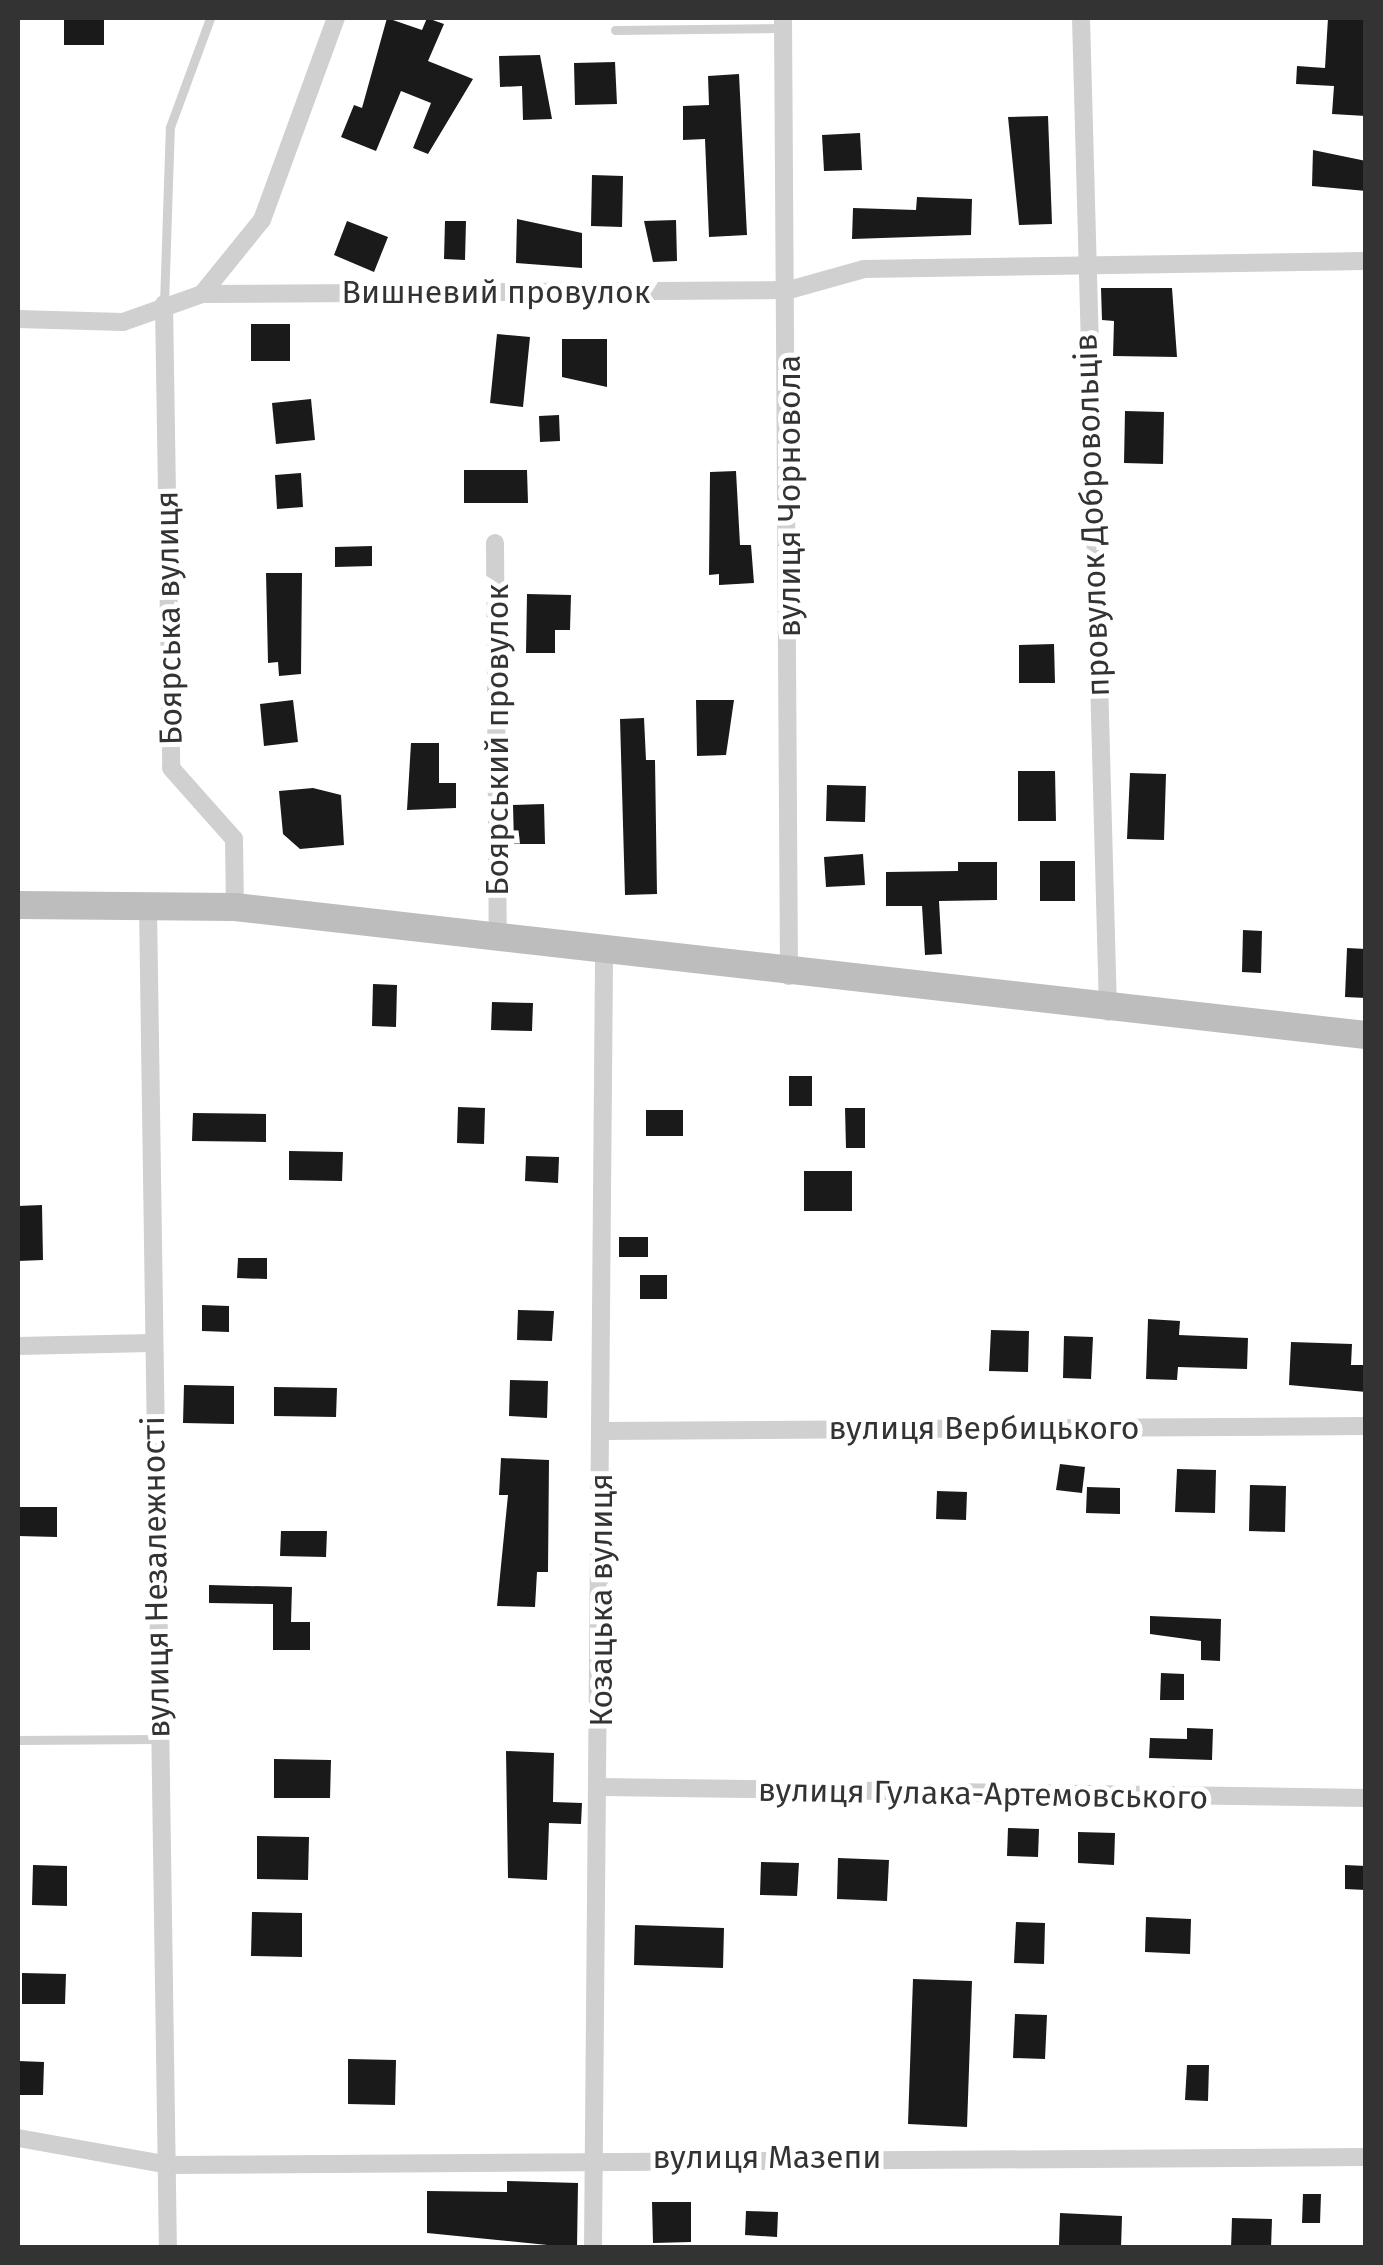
<!DOCTYPE html>
<meta charset="utf-8">
<style>
body{margin:0}
#map{position:relative;width:1383px;height:2265px;overflow:hidden;background:#fff;font-family:"Fira Sans",sans-serif}
div>[style]{position:absolute}
.building>*{inset:0;background:#1a1a1a}
.lane>*{height:9px;margin:-4.5px;padding:0 4.5px;transform-origin:4.5px;border-radius:4.5px;background:#d0d0d0}
.street>*{height:18px;margin:-9px;padding:0 9px;transform-origin:9px;border-radius:9px;background:#d0d0d0}
.secondary>*{height:28px;margin:-14px;padding:0 14px;transform-origin:14px;border-radius:14px;background:#bdbdbd}
span{translate:-50% -50%;white-space:nowrap;text-align:center;line-height:1.15;-webkit-text-stroke:10px #fff;paint-order:stroke}
.street-label{font-size:32px;color:#333}
.frame{position:absolute;inset:0;border:20px solid #333;pointer-events:none}
</style>
<div id="map">
<div class="building">
<i style="clip-path:polygon(64px 18px,104px 18px,104px 45px,64px 45px)"></i>
<i style="clip-path:polygon(387px 18px,422px 30px,427px 18px,444px 24px,428px 61px,473px 79px,428px 154px,413px 148px,431px 103px,401px 91px,376px 151px,341px 137px,354px 105px,362px 108px)"></i>
<i style="clip-path:polygon(1328px 18px,1366px 18px,1366px 116px,1332px 114px,1334px 86px,1296px 84px,1297px 66px,1325px 68px)"></i>
<i style="clip-path:polygon(540px 55px,552px 119px,523px 120px,522px 86px,500px 87px,499px 56px)"></i>
<i style="clip-path:polygon(615px 62px,617px 104px,575px 105px,574px 63px)"></i>
<i style="clip-path:polygon(739px 74px,747px 235px,709px 237px,705px 139px,683px 140px,683px 106px,709px 105px,708px 76px)"></i>
<i style="clip-path:polygon(1048px 116px,1052px 224px,1019px 225px,1008px 117px)"></i>
<i style="clip-path:polygon(860px 133px,862px 170px,824px 171px,822px 135px)"></i>
<i style="clip-path:polygon(1313px 150px,1366px 161px,1366px 191px,1312px 186px)"></i>
<i style="clip-path:polygon(592px 175px,623px 176px,622px 227px,591px 226px)"></i>
<i style="clip-path:polygon(917px 197px,972px 199px,971px 235px,852px 239px,853px 208px,916px 210px)"></i>
<i style="clip-path:polygon(517px 219px,582px 233px,582px 268px,516px 263px)"></i>
<i style="clip-path:polygon(676px 220px,677px 261px,653px 262px,644px 221px)"></i>
<i style="clip-path:polygon(347px 221px,388px 237px,374px 272px,334px 255px)"></i>
<i style="clip-path:polygon(445px 221px,466px 221px,465px 260px,444px 259px)"></i>
<i style="clip-path:polygon(1101px 288px,1172px 288px,1177px 357px,1113px 356px,1114px 321px,1102px 320px)"></i>
<i style="clip-path:polygon(251px 324px,290px 324px,290px 361px,251px 361px)"></i>
<i style="clip-path:polygon(497px 334px,530px 337px,523px 407px,490px 403px)"></i>
<i style="clip-path:polygon(562px 339px,607px 339px,607px 387px,562px 377px)"></i>
<i style="clip-path:polygon(311px 399px,315px 440px,276px 444px,272px 403px)"></i>
<i style="clip-path:polygon(1125px 411px,1164px 412px,1163px 464px,1124px 463px)"></i>
<i style="clip-path:polygon(559px 415px,560px 441px,540px 442px,539px 416px)"></i>
<i style="clip-path:polygon(464px 470px,527px 470px,528px 503px,464px 503px)"></i>
<i style="clip-path:polygon(736px 471px,740px 545px,751px 545px,754px 583px,719px 585px,719px 574px,709px 575px,710px 472px)"></i>
<i style="clip-path:polygon(301px 473px,303px 507px,277px 509px,275px 475px)"></i>
<i style="clip-path:polygon(372px 546px,372px 566px,335px 567px,335px 547px)"></i>
<i style="clip-path:polygon(266px 573px,302px 573px,301px 674px,279px 676px,278px 662px,268px 663px)"></i>
<i style="clip-path:polygon(527px 594px,571px 595px,570px 630px,555px 630px,555px 653px,526px 653px)"></i>
<i style="clip-path:polygon(1054px 644px,1055px 683px,1019px 683px,1019px 645px)"></i>
<i style="clip-path:polygon(293px 700px,298px 742px,264px 746px,260px 704px)"></i>
<i style="clip-path:polygon(696px 700px,734px 700px,726px 755px,697px 756px)"></i>
<i style="clip-path:polygon(644px 718px,646px 760px,655px 760px,657px 894px,625px 895px,620px 719px)"></i>
<i style="clip-path:polygon(411px 743px,439px 743px,439px 783px,456px 783px,456px 808px,407px 810px)"></i>
<i style="clip-path:polygon(1018px 771px,1055px 771px,1056px 821px,1018px 821px)"></i>
<i style="clip-path:polygon(1130px 773px,1166px 774px,1164px 840px,1127px 839px)"></i>
<i style="clip-path:polygon(827px 785px,866px 786px,865px 822px,826px 821px)"></i>
<i style="clip-path:polygon(313px 788px,341px 795px,344px 845px,300px 849px,283px 834px,279px 791px)"></i>
<i style="clip-path:polygon(544px 804px,545px 844px,514px 844px,513px 805px)"></i>
<i style="clip-path:polygon(863px 854px,865px 885px,826px 887px,824px 857px)"></i>
<i style="clip-path:polygon(1040px 861px,1075px 861px,1075px 901px,1040px 901px)"></i>
<i style="clip-path:polygon(958px 862px,997px 862px,997px 900px,939px 901px,942px 954px,925px 955px,922px 906px,886px 906px,886px 872px,958px 871px)"></i>
<i style="clip-path:polygon(1243px 930px,1262px 931px,1261px 973px,1242px 972px)"></i>
<i style="clip-path:polygon(1347px 948px,1366px 949px,1366px 998px,1345px 997px)"></i>
<i style="clip-path:polygon(373px 984px,397px 985px,396px 1027px,372px 1026px)"></i>
<i style="clip-path:polygon(492px 1002px,533px 1003px,532px 1031px,491px 1030px)"></i>
<i style="clip-path:polygon(789px 1076px,812px 1076px,812px 1106px,789px 1106px)"></i>
<i style="clip-path:polygon(458px 1107px,485px 1108px,484px 1144px,457px 1143px)"></i>
<i style="clip-path:polygon(845px 1108px,865px 1108px,865px 1148px,846px 1148px)"></i>
<i style="clip-path:polygon(646px 1110px,683px 1110px,683px 1136px,646px 1136px)"></i>
<i style="clip-path:polygon(193px 1113px,266px 1114px,266px 1142px,192px 1141px)"></i>
<i style="clip-path:polygon(289px 1151px,343px 1152px,342px 1181px,289px 1180px)"></i>
<i style="clip-path:polygon(526px 1156px,559px 1157px,558px 1183px,525px 1181px)"></i>
<i style="clip-path:polygon(804px 1171px,852px 1171px,852px 1211px,804px 1211px)"></i>
<i style="clip-path:polygon(42px 1205px,43px 1260px,18px 1261px,18px 1206px)"></i>
<i style="clip-path:polygon(619px 1237px,648px 1237px,648px 1257px,619px 1257px)"></i>
<i style="clip-path:polygon(238px 1258px,267px 1258px,267px 1279px,237px 1278px)"></i>
<i style="clip-path:polygon(640px 1275px,667px 1275px,667px 1299px,640px 1299px)"></i>
<i style="clip-path:polygon(202px 1305px,229px 1306px,229px 1332px,202px 1331px)"></i>
<i style="clip-path:polygon(518px 1310px,554px 1311px,552px 1341px,517px 1340px)"></i>
<i style="clip-path:polygon(1148px 1319px,1180px 1321px,1179px 1335px,1248px 1338px,1247px 1369px,1178px 1367px,1177px 1380px,1146px 1379px)"></i>
<i style="clip-path:polygon(991px 1330px,1029px 1331px,1028px 1372px,989px 1371px)"></i>
<i style="clip-path:polygon(1064px 1336px,1093px 1337px,1091px 1379px,1063px 1378px)"></i>
<i style="clip-path:polygon(1291px 1342px,1352px 1344px,1351px 1365px,1366px 1365px,1366px 1392px,1289px 1385px)"></i>
<i style="clip-path:polygon(510px 1380px,548px 1381px,547px 1418px,509px 1416px)"></i>
<i style="clip-path:polygon(184px 1385px,234px 1386px,234px 1424px,183px 1423px)"></i>
<i style="clip-path:polygon(274px 1387px,337px 1388px,336px 1417px,274px 1416px)"></i>
<i style="clip-path:polygon(501px 1458px,549px 1460px,548px 1572px,537px 1572px,535px 1607px,497px 1606px,508px 1495px,499px 1495px)"></i>
<i style="clip-path:polygon(1060px 1464px,1085px 1467px,1082px 1493px,1056px 1490px)"></i>
<i style="clip-path:polygon(1177px 1469px,1216px 1470px,1215px 1513px,1175px 1512px)"></i>
<i style="clip-path:polygon(1250px 1485px,1286px 1486px,1285px 1532px,1249px 1531px)"></i>
<i style="clip-path:polygon(1087px 1487px,1120px 1488px,1120px 1514px,1086px 1513px)"></i>
<i style="clip-path:polygon(937px 1491px,967px 1492px,966px 1520px,936px 1519px)"></i>
<i style="clip-path:polygon(18px 1507px,57px 1507px,57px 1537px,18px 1536px)"></i>
<i style="clip-path:polygon(281px 1531px,327px 1531px,326px 1557px,280px 1556px)"></i>
<i style="clip-path:polygon(209px 1585px,292px 1587px,291px 1622px,310px 1622px,310px 1650px,273px 1650px,273px 1604px,209px 1603px)"></i>
<i style="clip-path:polygon(1150px 1616px,1221px 1619px,1220px 1661px,1201px 1660px,1201px 1641px,1150px 1634px)"></i>
<i style="clip-path:polygon(1161px 1673px,1184px 1674px,1184px 1700px,1160px 1700px)"></i>
<i style="clip-path:polygon(1187px 1728px,1213px 1729px,1212px 1760px,1149px 1758px,1150px 1738px,1187px 1739px)"></i>
<i style="clip-path:polygon(506px 1751px,554px 1753px,553px 1802px,582px 1803px,581px 1824px,549px 1823px,547px 1880px,508px 1878px)"></i>
<i style="clip-path:polygon(274px 1759px,331px 1760px,330px 1798px,274px 1798px)"></i>
<i style="clip-path:polygon(1008px 1828px,1039px 1829px,1038px 1857px,1007px 1856px)"></i>
<i style="clip-path:polygon(1078px 1832px,1115px 1833px,1114px 1865px,1078px 1863px)"></i>
<i style="clip-path:polygon(257px 1836px,309px 1837px,308px 1880px,257px 1879px)"></i>
<i style="clip-path:polygon(838px 1858px,889px 1860px,887px 1901px,837px 1899px)"></i>
<i style="clip-path:polygon(761px 1862px,799px 1863px,797px 1896px,760px 1895px)"></i>
<i style="clip-path:polygon(33px 1865px,67px 1866px,67px 1906px,32px 1905px)"></i>
<i style="clip-path:polygon(1345px 1865px,1366px 1866px,1366px 1890px,1345px 1889px)"></i>
<i style="clip-path:polygon(252px 1912px,302px 1913px,302px 1957px,251px 1956px)"></i>
<i style="clip-path:polygon(1146px 1917px,1191px 1919px,1190px 1954px,1145px 1952px)"></i>
<i style="clip-path:polygon(1016px 1922px,1045px 1923px,1044px 1964px,1014px 1963px)"></i>
<i style="clip-path:polygon(635px 1925px,724px 1928px,723px 1968px,634px 1965px)"></i>
<i style="clip-path:polygon(22px 1973px,66px 1974px,65px 2004px,22px 2004px)"></i>
<i style="clip-path:polygon(913px 1979px,972px 1981px,967px 2127px,908px 2124px)"></i>
<i style="clip-path:polygon(1015px 2014px,1047px 2015px,1045px 2059px,1013px 2058px)"></i>
<i style="clip-path:polygon(348px 2059px,396px 2060px,395px 2105px,348px 2104px)"></i>
<i style="clip-path:polygon(18px 2061px,44px 2062px,43px 2095px,18px 2095px)"></i>
<i style="clip-path:polygon(1187px 2065px,1209px 2065px,1208px 2101px,1185px 2100px)"></i>
<i style="clip-path:polygon(507px 2181px,578px 2183px,577px 2248px,427px 2233px,427px 2191px,507px 2192px)"></i>
<i style="clip-path:polygon(1303px 2194px,1321px 2194px,1320px 2223px,1302px 2223px)"></i>
<i style="clip-path:polygon(652px 2202px,691px 2202px,691px 2242px,653px 2243px)"></i>
<i style="clip-path:polygon(746px 2211px,778px 2212px,777px 2237px,745px 2235px)"></i>
<i style="clip-path:polygon(1060px 2213px,1122px 2216px,1121px 2248px,1059px 2245px)"></i>
<i style="clip-path:polygon(1232px 2218px,1272px 2219px,1271px 2248px,1231px 2248px)"></i>
</div>
<div class="lane">
<i style="left:615px;top:30px;width:168px;rotate:-0.7deg"></i>
<i style="left:164px;top:304px;width:177px;rotate:-88.1deg"></i>
<i style="left:170px;top:127px;width:116px;rotate:-69.8deg"></i>
<i style="left:18px;top:1740px;width:141px;rotate:-0.4deg"></i>
</div>
<div class="street">
<i style="left:783px;top:18px;width:958px;rotate:89.64deg"></i>
<i style="left:1081px;top:18px;width:994px;rotate:88.44deg"></i>
<i style="left:202px;top:294px;width:95px;rotate:-51deg"></i>
<i style="left:262px;top:220px;width:215px;rotate:-69.9deg"></i>
<i style="left:164px;top:304px;width:464px;rotate:89.1deg"></i>
<i style="left:171px;top:768px;width:95px;rotate:48.4deg"></i>
<i style="left:234px;top:839px;width:68px;rotate:89.2deg"></i>
<i style="left:18px;top:319px;width:105px;rotate:1.6deg"></i>
<i style="left:123px;top:322px;width:84px;rotate:-19.5deg"></i>
<i style="left:202px;top:294px;width:587px;rotate:-0.39deg"></i>
<i style="left:789px;top:290px;width:78px;rotate:-15.6deg"></i>
<i style="left:864px;top:269px;width:502px;rotate:-0.91deg"></i>
<i style="left:495px;top:543px;width:395px;rotate:89.6deg"></i>
<i style="left:148px;top:906px;width:1342px;rotate:89.15deg"></i>
<i style="left:18px;top:1346px;width:133px;rotate:-1.3deg"></i>
<i style="left:602px;top:1431px;width:764px;rotate:-0.37deg"></i>
<i style="left:600px;top:1787px;width:766px;rotate:0.82deg"></i>
<i style="left:18px;top:2138px;width:153px;rotate:10.1deg"></i>
<i style="left:169px;top:2165px;width:1197px;rotate:-0.38deg"></i>
<i style="left:593px;top:2248px;width:1296px;rotate:-89.51deg"></i>
</div>
<div class="secondary">
<i style="left:18px;top:905px;width:217px;rotate:0.5deg"></i>
<i style="left:235px;top:907px;width:1138px;rotate:6.46deg"></i>
</div>
<div class="street-label">
<span style="left:496px;top:292px">Вишневий провулок</span>
<span style="left:789px;top:496px;rotate:-90deg">вулиця Чорновола</span>
<span style="left:1092px;top:515px;rotate:-92deg">провулок Добровольців</span>
<span style="left:169px;top:618px;rotate:-91deg">Боярська вулиця</span>
<span style="left:497px;top:740px;rotate:-90deg">Боярський провулок</span>
<span style="left:984px;top:1428px">вулиця Вербицького</span>
<span style="left:156px;top:1577px;rotate:-91deg">вулиця Незалежності</span>
<span style="left:601px;top:1600px;rotate:-90deg">Козацька вулиця</span>
<span style="left:983px;top:1794px;rotate:1deg">вулиця Гулака-Артемовського</span>
<span style="left:767px;top:2157px">вулиця Мазепи</span>
</div>
<div class="frame"></div>
</div>
